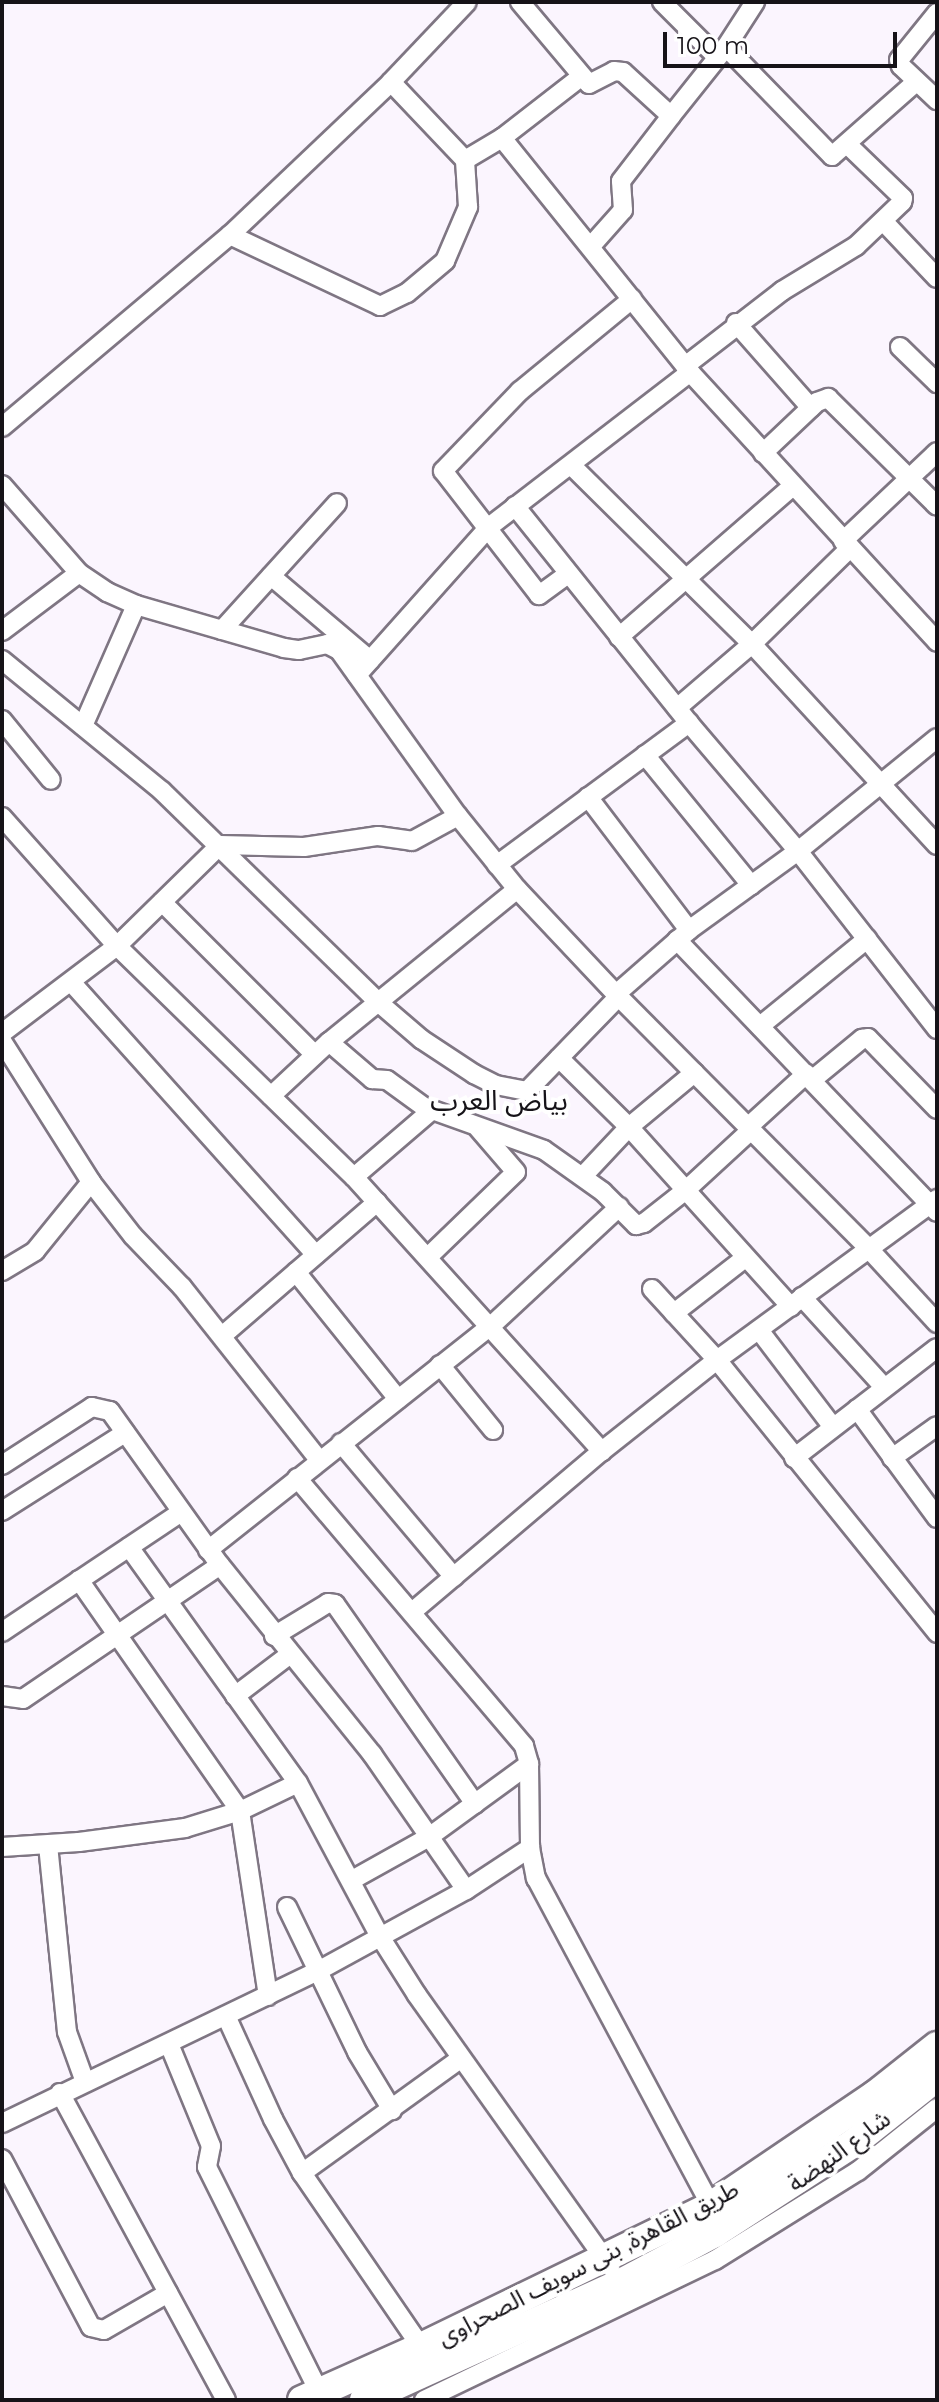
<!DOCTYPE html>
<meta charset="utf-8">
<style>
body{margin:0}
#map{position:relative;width:939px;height:2402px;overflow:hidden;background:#fbf5fe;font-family:Montserrat,"Noto Sans Arabic",sans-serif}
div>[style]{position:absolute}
.roads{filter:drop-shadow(2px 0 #7f7683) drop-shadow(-2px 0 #7f7683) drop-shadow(0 2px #7f7683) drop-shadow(0 -2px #7f7683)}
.street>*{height:18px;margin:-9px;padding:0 9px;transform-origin:9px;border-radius:9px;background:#fff}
.primary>*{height:28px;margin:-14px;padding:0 14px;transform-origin:14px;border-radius:14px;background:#fff}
span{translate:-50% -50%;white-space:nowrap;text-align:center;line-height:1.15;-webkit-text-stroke:8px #fff;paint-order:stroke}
.street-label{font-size:24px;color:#161318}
.quarter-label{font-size:28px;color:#161318}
.frame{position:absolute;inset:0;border:4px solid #161318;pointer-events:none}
.scale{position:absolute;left:663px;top:32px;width:234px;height:36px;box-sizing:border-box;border:4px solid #161318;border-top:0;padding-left:10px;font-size:24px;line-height:28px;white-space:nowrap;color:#161318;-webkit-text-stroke:6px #fff;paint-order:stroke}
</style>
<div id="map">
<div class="roads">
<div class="street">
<i style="left:520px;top:2px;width:107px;rotate:49.9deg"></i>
<i style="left:589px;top:84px;width:28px;rotate:-27deg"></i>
<i style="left:614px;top:71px;width:9px;rotate:6deg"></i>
<i style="left:623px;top:72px;width:65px;rotate:42.5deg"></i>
<i style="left:671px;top:116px;width:88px;rotate:-51.4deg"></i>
<i style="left:726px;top:47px;width:54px;rotate:-57.2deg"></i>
<i style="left:662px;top:2px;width:78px;rotate:45deg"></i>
<i style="left:937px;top:13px;width:60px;rotate:129deg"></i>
<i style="left:899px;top:60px;width:6px;rotate:72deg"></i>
<i style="left:901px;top:66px;width:50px;rotate:43.4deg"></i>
<i style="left:726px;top:47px;width:152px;rotate:45.8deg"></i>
<i style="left:832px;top:156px;width:112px;rotate:-41.4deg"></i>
<i style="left:391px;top:82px;width:108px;rotate:46.5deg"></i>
<i style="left:465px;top:160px;width:43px;rotate:-30.7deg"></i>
<i style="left:502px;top:138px;width:101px;rotate:-37.8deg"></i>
<i style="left:502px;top:138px;width:300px;rotate:51.2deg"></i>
<i style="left:690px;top:372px;width:366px;rotate:47.5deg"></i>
<i style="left:884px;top:222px;width:77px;rotate:46.6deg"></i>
<i style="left:230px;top:235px;width:166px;rotate:25.3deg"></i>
<i style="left:380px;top:306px;width:30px;rotate:-26deg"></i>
<i style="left:407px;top:293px;width:50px;rotate:-40.1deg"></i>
<i style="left:445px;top:261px;width:59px;rotate:-66.9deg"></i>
<i style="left:468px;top:207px;width:47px;rotate:-93.7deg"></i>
<i style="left:591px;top:246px;width:48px;rotate:-48.4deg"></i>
<i style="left:623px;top:210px;width:29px;rotate:-94deg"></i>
<i style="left:621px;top:181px;width:82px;rotate:-52.4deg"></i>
<i style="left:736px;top:323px;width:113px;rotate:48.6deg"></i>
<i style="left:900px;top:347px;width:52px;rotate:44.2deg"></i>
<i style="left:685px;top:366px;width:123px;rotate:-37.7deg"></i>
<i style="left:782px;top:291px;width:87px;rotate:-31.3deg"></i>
<i style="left:856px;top:246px;width:64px;rotate:-43.7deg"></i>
<i style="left:902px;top:202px;width:4px;rotate:-76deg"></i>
<i style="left:903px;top:198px;width:76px;rotate:-136.1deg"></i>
<i style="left:2px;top:427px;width:298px;rotate:-40.1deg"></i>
<i style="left:230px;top:235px;width:222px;rotate:-43.5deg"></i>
<i style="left:391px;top:82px;width:110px;rotate:-46.5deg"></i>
<i style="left:763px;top:453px;width:74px;rotate:-43.4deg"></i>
<i style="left:817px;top:402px;width:12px;rotate:-20deg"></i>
<i style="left:828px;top:398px;width:153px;rotate:44.7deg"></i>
<i style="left:571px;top:465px;width:255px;rotate:44.7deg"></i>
<i style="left:752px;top:644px;width:273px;rotate:47.4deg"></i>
<i style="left:2px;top:485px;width:117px;rotate:48.8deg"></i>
<i style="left:79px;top:573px;width:34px;rotate:34deg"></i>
<i style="left:107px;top:592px;width:32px;rotate:24deg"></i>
<i style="left:136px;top:605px;width:154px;rotate:16.2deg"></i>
<i style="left:284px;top:648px;width:15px;rotate:8deg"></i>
<i style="left:299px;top:650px;width:29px;rotate:-12deg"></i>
<i style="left:327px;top:644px;width:13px;rotate:27deg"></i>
<i style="left:339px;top:650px;width:204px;rotate:54.4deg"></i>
<i style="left:458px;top:816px;width:94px;rotate:51.1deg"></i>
<i style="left:517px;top:889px;width:144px;rotate:46.7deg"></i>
<i style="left:616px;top:994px;width:358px;rotate:45.2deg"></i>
<i style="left:868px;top:1248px;width:102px;rotate:47.4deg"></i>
<i style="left:515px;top:506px;width:278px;rotate:51.3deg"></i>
<i style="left:689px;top:723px;width:168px;rotate:49.6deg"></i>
<i style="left:798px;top:851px;width:226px;rotate:52deg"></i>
<i style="left:843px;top:541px;width:129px;rotate:-43.4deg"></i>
<i style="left:568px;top:574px;width:36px;rotate:144deg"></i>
<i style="left:539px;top:595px;width:157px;rotate:-127.7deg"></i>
<i style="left:443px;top:471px;width:111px;rotate:-46.1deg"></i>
<i style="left:520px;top:391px;width:145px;rotate:-39.4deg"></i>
<i style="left:271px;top:576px;width:130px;rotate:40.3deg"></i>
<i style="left:222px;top:630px;width:171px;rotate:-47.8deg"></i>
<i style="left:2px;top:631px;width:96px;rotate:-37deg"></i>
<i style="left:619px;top:637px;width:230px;rotate:-41deg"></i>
<i style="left:2px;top:660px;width:207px;rotate:39.3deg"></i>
<i style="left:162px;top:791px;width:302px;rotate:44.3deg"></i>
<i style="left:378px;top:1002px;width:57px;rotate:40.7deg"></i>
<i style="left:421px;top:1039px;width:64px;rotate:33.4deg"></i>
<i style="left:474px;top:1074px;width:25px;rotate:27deg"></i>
<i style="left:496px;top:1085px;width:32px;rotate:11deg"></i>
<i style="left:527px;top:1091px;width:131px;rotate:-45.9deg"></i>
<i style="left:357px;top:675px;width:198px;rotate:-48.3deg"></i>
<i style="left:489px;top:527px;width:254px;rotate:-37.6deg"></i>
<i style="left:677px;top:708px;width:99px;rotate:-40.5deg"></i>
<i style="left:752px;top:644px;width:137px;rotate:-44.4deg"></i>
<i style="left:2px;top:720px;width:77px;rotate:50.8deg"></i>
<i style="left:83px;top:726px;width:132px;rotate:-66.3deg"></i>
<i style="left:645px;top:755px;width:168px;rotate:50.8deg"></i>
<i style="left:588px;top:797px;width:167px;rotate:52.8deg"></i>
<i style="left:2px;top:817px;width:173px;rotate:48.3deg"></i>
<i style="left:117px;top:946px;width:331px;rotate:44.3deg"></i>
<i style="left:354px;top:1177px;width:370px;rotate:47.9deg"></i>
<i style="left:497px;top:865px;width:239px;rotate:-36.5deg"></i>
<i style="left:162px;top:902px;width:216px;rotate:45deg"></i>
<i style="left:677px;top:940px;width:376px;rotate:46.3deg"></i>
<i style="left:72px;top:983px;width:365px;rotate:48.1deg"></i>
<i style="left:616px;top:994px;width:97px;rotate:-41.2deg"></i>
<i style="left:689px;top:930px;width:135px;rotate:-35.9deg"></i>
<i style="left:798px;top:851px;width:179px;rotate:-39.1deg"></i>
<i style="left:760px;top:1026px;width:138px;rotate:-39.1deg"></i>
<i style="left:2px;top:1033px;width:144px;rotate:-37.1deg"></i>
<i style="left:117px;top:946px;width:144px;rotate:-44.4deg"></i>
<i style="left:220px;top:845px;width:84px;rotate:1.4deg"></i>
<i style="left:304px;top:847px;width:75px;rotate:-8.5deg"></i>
<i style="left:378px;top:836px;width:34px;rotate:8deg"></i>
<i style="left:412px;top:841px;width:52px;rotate:-28.5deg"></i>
<i style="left:2px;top:1041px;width:167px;rotate:57.7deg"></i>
<i style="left:91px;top:1182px;width:68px;rotate:52.1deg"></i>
<i style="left:133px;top:1236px;width:71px;rotate:46.1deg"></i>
<i style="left:182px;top:1287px;width:221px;rotate:51.6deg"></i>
<i style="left:329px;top:1042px;width:57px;rotate:40.7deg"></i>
<i style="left:372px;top:1079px;width:15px;rotate:4deg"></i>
<i style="left:387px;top:1080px;width:46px;rotate:36.1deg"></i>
<i style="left:424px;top:1107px;width:127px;rotate:19.7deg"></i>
<i style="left:544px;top:1150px;width:72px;rotate:35.4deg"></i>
<i style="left:603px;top:1192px;width:47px;rotate:45deg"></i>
<i style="left:636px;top:1225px;width:8px;rotate:-14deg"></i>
<i style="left:644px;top:1223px;width:53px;rotate:-38.2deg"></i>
<i style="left:686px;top:1190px;width:88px;rotate:-42.7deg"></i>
<i style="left:559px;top:1058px;width:98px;rotate:44.6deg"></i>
<i style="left:629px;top:1127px;width:242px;rotate:48deg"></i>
<i style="left:812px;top:1080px;width:65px;rotate:-39.4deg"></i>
<i style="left:862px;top:1039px;width:6px;rotate:-9deg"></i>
<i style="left:868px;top:1038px;width:99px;rotate:45.8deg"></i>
<i style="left:271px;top:1096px;width:79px;rotate:-43deg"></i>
<i style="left:329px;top:1042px;width:242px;rotate:-39.1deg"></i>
<i style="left:748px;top:1127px;width:79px;rotate:-42.4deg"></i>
<i style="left:583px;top:1176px;width:67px;rotate:-46.8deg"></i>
<i style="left:629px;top:1127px;width:85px;rotate:-39.7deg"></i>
<i style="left:354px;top:1177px;width:101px;rotate:-40.6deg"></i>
<i style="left:428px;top:1257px;width:122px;rotate:-44deg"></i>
<i style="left:516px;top:1172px;width:58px;rotate:-130.8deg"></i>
<i style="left:2px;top:1271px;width:39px;rotate:-31deg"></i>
<i style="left:35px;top:1251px;width:89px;rotate:-50.9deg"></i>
<i style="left:296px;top:1272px;width:163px;rotate:51.2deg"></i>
<i style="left:652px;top:1289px;width:96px;rotate:47.5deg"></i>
<i style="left:717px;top:1360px;width:351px;rotate:51.1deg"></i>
<i style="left:802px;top:1297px;width:122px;rotate:47.7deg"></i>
<i style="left:674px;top:1313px;width:90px;rotate:-37.8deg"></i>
<i style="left:759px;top:1330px;width:122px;rotate:52.7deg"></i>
<i style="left:222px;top:1336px;width:205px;rotate:-40.8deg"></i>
<i style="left:440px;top:1365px;width:84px;rotate:50.8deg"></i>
<i style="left:857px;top:1409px;width:135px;rotate:53.7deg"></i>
<i style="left:341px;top:1443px;width:175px;rotate:49.9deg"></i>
<i style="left:794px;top:1458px;width:180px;rotate:-37.6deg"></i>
<i style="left:892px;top:1458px;width:55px;rotate:-35.4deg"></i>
<i style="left:2px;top:1465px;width:107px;rotate:-32.8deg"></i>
<i style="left:92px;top:1407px;width:18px;rotate:13deg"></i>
<i style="left:110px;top:1411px;width:189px;rotate:54.5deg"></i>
<i style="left:220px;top:1565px;width:243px;rotate:51.2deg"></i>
<i style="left:372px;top:1754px;width:165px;rotate:55.3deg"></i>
<i style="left:297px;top:1478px;width:351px;rotate:49.7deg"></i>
<i style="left:524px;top:1746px;width:19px;rotate:74deg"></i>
<i style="left:529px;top:1764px;width:84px;rotate:89.3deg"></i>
<i style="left:530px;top:1848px;width:31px;rotate:79deg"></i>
<i style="left:536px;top:1878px;width:372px;rotate:61.9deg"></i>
<i style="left:2px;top:1511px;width:146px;rotate:-32.4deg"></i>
<i style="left:129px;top:1547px;width:290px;rotate:54.4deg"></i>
<i style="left:208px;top:1550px;width:361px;rotate:-38.4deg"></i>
<i style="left:491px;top:1326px;width:175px;rotate:-42.9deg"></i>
<i style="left:79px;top:1580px;width:282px;rotate:55.1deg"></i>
<i style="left:240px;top:1811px;width:187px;rotate:81.4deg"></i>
<i style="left:412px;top:1612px;width:249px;rotate:-40.3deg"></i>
<i style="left:602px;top:1451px;width:147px;rotate:-38.4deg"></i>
<i style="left:717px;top:1360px;width:273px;rotate:-36.2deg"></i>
<i style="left:2px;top:1632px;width:214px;rotate:-33.8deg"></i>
<i style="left:274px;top:1636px;width:63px;rotate:-31.4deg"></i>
<i style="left:328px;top:1603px;width:7px;rotate:8deg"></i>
<i style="left:335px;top:1604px;width:244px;rotate:55deg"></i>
<i style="left:2px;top:1696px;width:21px;rotate:8deg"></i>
<i style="left:23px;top:1699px;width:238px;rotate:-34.2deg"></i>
<i style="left:235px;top:1696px;width:68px;rotate:-37.2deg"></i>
<i style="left:48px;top:1845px;width:188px;rotate:84.2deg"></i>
<i style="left:67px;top:2032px;width:53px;rotate:70.2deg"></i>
<i style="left:2px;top:1847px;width:77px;rotate:-3.7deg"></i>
<i style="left:79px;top:1842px;width:107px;rotate:-7.5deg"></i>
<i style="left:185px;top:1828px;width:58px;rotate:-17.2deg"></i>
<i style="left:240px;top:1811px;width:64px;rotate:-25.8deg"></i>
<i style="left:298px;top:1783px;width:172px;rotate:61.9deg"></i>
<i style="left:379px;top:1935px;width:71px;rotate:57.7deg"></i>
<i style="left:417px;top:1995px;width:334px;rotate:54.6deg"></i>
<i style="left:352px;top:1880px;width:88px;rotate:-29.2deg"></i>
<i style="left:429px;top:1837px;width:124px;rotate:-36.1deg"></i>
<i style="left:287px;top:1907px;width:161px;rotate:64.2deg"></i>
<i style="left:357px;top:2052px;width:68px;rotate:58.9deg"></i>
<i style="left:227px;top:2018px;width:111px;rotate:65.5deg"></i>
<i style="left:273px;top:2119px;width:61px;rotate:61.8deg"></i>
<i style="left:302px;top:2173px;width:211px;rotate:55.6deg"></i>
<i style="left:169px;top:2044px;width:110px;rotate:67.6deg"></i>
<i style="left:211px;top:2146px;width:21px;rotate:101deg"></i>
<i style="left:207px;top:2167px;width:251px;rotate:63.5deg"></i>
<i style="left:60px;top:2093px;width:349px;rotate:61.6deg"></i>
<i style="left:2px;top:2123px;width:348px;rotate:-25.7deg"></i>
<i style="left:316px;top:1972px;width:171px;rotate:-28.7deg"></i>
<i style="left:466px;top:1890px;width:77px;rotate:-33.3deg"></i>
<i style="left:2px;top:2159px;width:190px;rotate:62.1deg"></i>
<i style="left:91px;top:2327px;width:13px;rotate:13deg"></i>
<i style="left:104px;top:2330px;width:74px;rotate:-30deg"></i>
<i style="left:302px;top:2173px;width:195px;rotate:-35.8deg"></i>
<i style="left:424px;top:2400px;width:323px;rotate:-25.7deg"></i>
<i style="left:715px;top:2260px;width:168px;rotate:-31.9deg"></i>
<i style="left:858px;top:2171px;width:101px;rotate:-38.6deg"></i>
</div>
<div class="primary">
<i style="left:302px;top:2400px;width:130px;rotate:-24deg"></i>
<i style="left:421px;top:2347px;width:322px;rotate:-25.9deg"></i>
<i style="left:711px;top:2206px;width:198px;rotate:-34.1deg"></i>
<i style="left:875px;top:2095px;width:79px;rotate:-38.3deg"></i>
<i style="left:364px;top:2400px;width:280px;rotate:-24.5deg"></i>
<i style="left:619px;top:2284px;width:109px;rotate:-28deg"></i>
<i style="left:715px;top:2233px;width:167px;rotate:-33deg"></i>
<i style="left:855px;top:2142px;width:105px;rotate:-38.4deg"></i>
</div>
</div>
<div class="street-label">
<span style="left:839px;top:2151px;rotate:-36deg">شارع النهضة</span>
<span style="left:588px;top:2263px;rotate:-27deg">طريق القاهرة, بنى سويف الصحراوى</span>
</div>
<div class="quarter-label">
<span style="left:499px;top:1100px">بياض العرب</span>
</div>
<div class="frame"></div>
<div class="scale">100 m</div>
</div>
